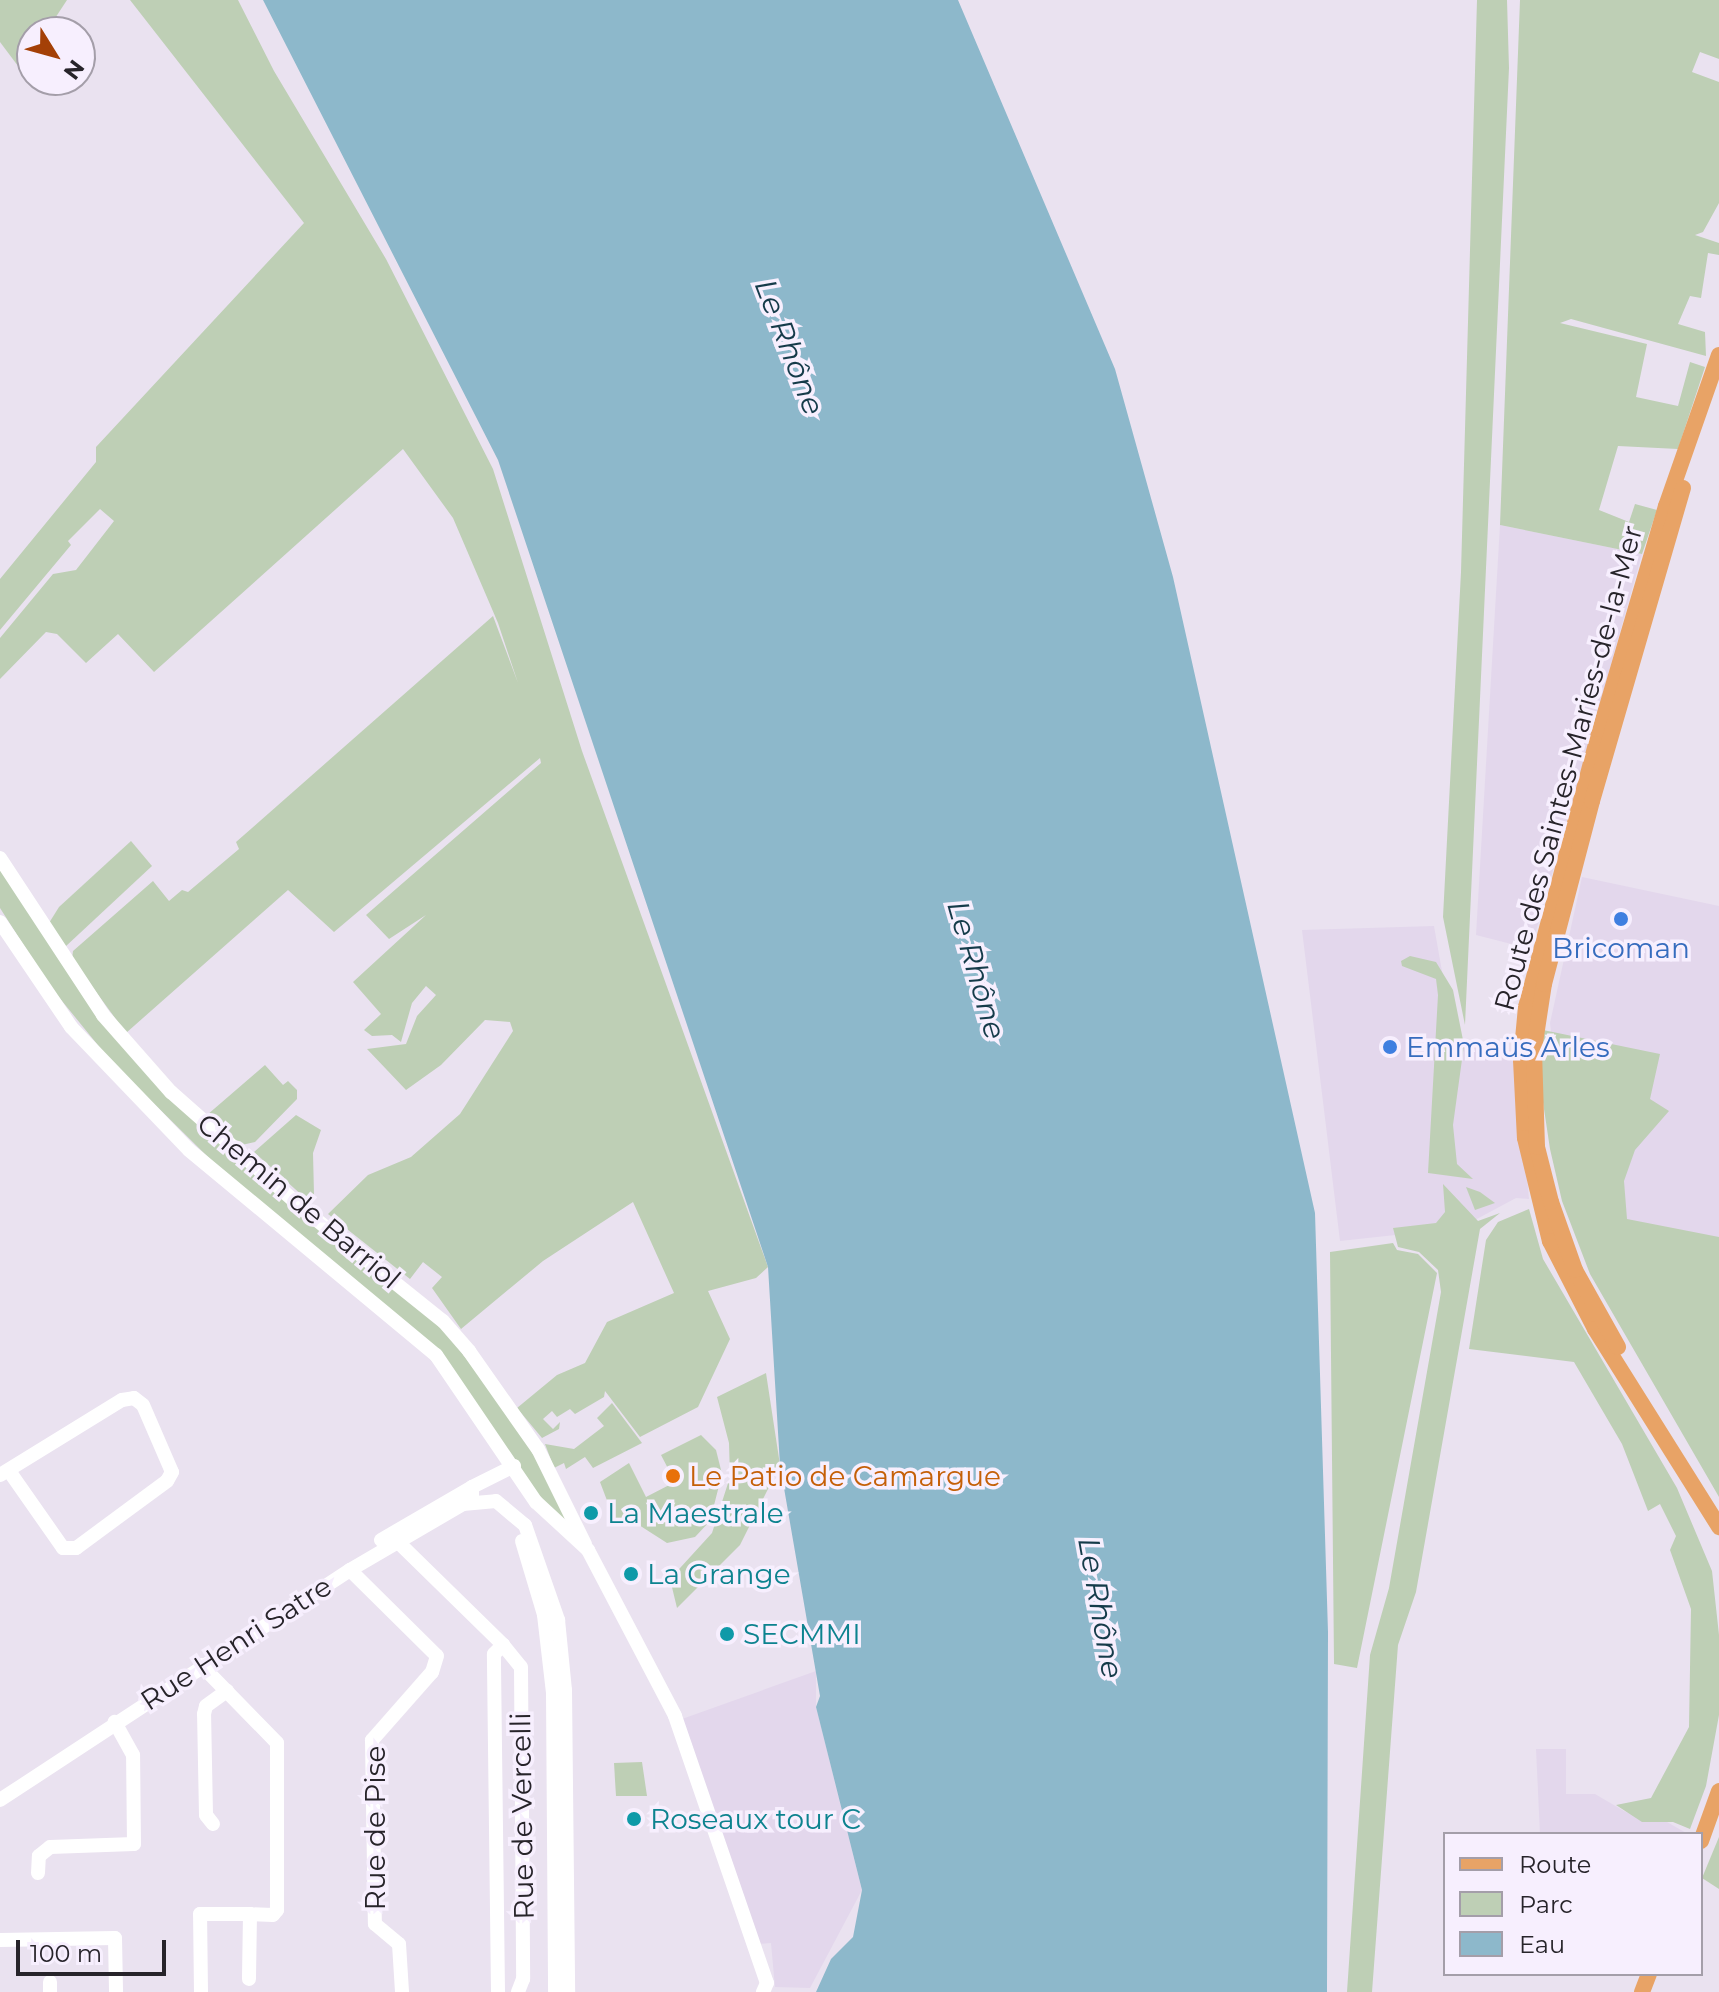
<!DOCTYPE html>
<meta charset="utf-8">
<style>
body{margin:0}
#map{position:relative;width:1719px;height:1992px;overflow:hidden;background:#eae2f0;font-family:Montserrat,sans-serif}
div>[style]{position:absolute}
.built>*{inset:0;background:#e3d7ec}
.green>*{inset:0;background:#becfb5}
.water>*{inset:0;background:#8db8cb}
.minor>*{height:14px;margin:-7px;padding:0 7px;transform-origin:7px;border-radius:7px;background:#fff}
.major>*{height:16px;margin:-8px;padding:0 8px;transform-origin:8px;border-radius:8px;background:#e8a366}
.dots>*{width:22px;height:22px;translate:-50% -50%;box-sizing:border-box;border:4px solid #f7effe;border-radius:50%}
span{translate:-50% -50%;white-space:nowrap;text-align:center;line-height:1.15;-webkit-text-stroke:7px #f7effe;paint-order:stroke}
.street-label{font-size:28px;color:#27242a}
.shop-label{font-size:28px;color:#366cbe}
.left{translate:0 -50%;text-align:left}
.food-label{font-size:28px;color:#c56008}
.culture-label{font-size:28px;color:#0d838f}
.water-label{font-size:30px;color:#153b4a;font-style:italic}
.legend{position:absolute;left:1443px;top:1832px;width:260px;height:144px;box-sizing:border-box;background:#f7effe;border:2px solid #a49ea9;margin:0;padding:10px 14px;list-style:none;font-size:24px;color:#27242a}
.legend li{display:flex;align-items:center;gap:16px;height:40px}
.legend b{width:40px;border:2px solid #a49ea9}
.north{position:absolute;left:16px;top:16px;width:80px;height:80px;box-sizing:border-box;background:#f7effe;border:2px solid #a49ea9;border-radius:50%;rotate:127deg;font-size:22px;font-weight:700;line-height:32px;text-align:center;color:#27242a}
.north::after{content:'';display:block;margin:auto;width:28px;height:36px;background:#a44007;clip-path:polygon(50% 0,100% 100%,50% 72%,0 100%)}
.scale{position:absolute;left:16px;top:1940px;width:150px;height:36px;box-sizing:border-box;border:4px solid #27242a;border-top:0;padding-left:10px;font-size:24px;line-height:28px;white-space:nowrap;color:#27242a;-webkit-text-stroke:6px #f7effe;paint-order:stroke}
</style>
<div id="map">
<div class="built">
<i style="clip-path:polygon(1500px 525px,1642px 554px,1531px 949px,1476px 935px)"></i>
<i style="clip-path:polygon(1582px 877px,1719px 906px,1719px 1239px,1572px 1209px,1550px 1023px)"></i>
<i style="clip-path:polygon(1434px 926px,1455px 1045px,1516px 1053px,1529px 1199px,1516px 1198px,1460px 1228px,1340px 1241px,1302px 930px)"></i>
<i style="clip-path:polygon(816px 1671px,816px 1707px,862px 1890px,810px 1988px,775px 1987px,771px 1943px,757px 1944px,682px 1719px)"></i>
<i style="clip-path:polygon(1536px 1749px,1566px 1749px,1566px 1794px,1595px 1794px,1624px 1811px,1647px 1821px,1660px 1818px,1688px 1834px,1540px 1834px)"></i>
</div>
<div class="green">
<i style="clip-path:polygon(0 0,67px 0,46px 32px,32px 32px,32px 53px,21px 70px,0 42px)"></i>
<i style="clip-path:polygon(130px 0,238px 0,274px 71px,386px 259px,493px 469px,582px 751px,768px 1267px,756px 1278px,708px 1291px,730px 1339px,698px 1407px,640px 1437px,605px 1391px,604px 1397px,575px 1414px,570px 1409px,557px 1417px,552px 1411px,543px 1419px,553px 1429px,560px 1422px,559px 1429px,542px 1438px,517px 1408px,557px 1375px,585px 1363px,607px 1322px,674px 1293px,633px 1202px,543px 1261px,461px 1329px,432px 1288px,442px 1277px,423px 1262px,410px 1279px,328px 1214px,368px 1175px,411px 1157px,460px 1114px,513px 1031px,510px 1022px,485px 1020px,441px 1065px,406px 1090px,367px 1049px,406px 1044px,417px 1016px,436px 995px,426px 986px,412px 1003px,401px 1042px,392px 1035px,372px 1036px,364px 1030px,381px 1014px,353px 982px,426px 915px,389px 939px,366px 915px,541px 763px,540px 758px,334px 932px,288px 890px,126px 1033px,72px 959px,73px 951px,153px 881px,169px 901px,182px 890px,188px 892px,239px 849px,236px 842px,493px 616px,518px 683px,498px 623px,453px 518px,403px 449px,154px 672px,118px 634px,86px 663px,57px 634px,46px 632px,0 679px,0 638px,53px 574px,76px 570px,114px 521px,100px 509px,68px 541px,71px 545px,0 630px,0 579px,96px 462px,96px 447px,304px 223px)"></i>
<i style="clip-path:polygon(1477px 0,1507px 0,1509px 68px,1465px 1025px,1443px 917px,1461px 572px)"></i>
<i style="clip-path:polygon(1520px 0,1719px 0,1719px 59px,1700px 52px,1692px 72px,1719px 82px,1719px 203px,1703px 232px,1695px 235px,1719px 243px,1719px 255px,1708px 253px,1701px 298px,1690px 296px,1678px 324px,1705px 332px,1706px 356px,1571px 319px,1560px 323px,1647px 344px,1636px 397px,1678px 406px,1690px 362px,1705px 367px,1678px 449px,1618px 446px,1599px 510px,1629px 522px,1635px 504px,1657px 510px,1642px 554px,1500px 525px)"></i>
<i style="clip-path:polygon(131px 841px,152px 866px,65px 947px,49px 923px,59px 907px)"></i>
<i style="clip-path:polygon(0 867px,88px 1002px,135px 1057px,438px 1321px,531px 1445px,567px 1516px,563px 1520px,551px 1513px,439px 1351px,212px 1161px,110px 1060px,49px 985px,0 908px)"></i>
<i style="clip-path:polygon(1410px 956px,1436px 962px,1453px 990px,1464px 1045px,1453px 1125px,1457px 1164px,1473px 1179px,1428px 1173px,1438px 995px,1436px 979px,1402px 966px,1401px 961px)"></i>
<i style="clip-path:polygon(1543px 1030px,1660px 1054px,1650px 1099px,1669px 1111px,1635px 1150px,1624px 1181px,1627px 1219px,1719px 1237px,1719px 1497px,1590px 1274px,1562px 1201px,1550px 1149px,1541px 1089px)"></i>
<i style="clip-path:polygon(265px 1065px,283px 1085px,288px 1081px,297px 1090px,297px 1099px,255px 1142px,237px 1146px,207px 1115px)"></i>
<i style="clip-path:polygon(296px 1115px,321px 1130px,313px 1153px,314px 1194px,305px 1198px,254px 1152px)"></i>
<i style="clip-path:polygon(1443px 1184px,1478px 1221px,1500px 1213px,1480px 1229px,1416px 1592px,1398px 1645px,1372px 1992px,1347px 1992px,1370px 1655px,1389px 1588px,1441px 1292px,1438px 1270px,1419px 1252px,1398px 1247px,1393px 1228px,1436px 1223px,1445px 1212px)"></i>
<i style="clip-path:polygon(1466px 1187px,1480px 1192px,1495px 1203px,1475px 1210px)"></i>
<i style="clip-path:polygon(1529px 1209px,1543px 1259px,1677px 1488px,1712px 1571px,1719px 1635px,1719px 1715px,1706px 1786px,1690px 1829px,1673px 1822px,1642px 1822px,1616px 1805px,1651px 1798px,1689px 1727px,1691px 1609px,1670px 1550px,1676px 1536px,1660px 1504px,1648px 1511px,1622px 1444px,1574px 1362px,1469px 1349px,1486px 1240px,1498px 1222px)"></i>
<i style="clip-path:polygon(1393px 1243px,1397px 1250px,1418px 1254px,1437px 1273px,1357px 1668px,1334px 1664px,1330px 1252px)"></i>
<i style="clip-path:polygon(766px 1373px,780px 1465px,740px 1545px,677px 1608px,670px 1579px,712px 1533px,730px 1477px,729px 1443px,717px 1397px)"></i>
<i style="clip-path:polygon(612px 1403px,642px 1443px,593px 1468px,585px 1457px,566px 1469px,564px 1463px,554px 1468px,545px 1444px,574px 1449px,604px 1426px,597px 1418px)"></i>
<i style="clip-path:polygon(701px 1435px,716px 1450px,722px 1474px,710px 1521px,695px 1537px,667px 1543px,628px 1518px,614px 1519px,600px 1482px,629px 1463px,646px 1497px,675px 1482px,661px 1455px)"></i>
<i style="clip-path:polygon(642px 1762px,647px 1796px,616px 1796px,614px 1763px)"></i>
<i style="clip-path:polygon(1719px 1837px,1719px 1889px,1702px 1878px)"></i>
</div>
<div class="water">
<i style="clip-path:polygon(263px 0,958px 0,1115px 369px,1173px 577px,1315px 1213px,1328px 1632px,1327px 1992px,816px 1992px,831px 1959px,853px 1937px,862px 1890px,816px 1707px,820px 1696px,780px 1465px,768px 1267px,498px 460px)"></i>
</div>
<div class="minor">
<i style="left:0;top:858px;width:188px;rotate:56.7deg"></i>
<i style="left:103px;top:1015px;width:103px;rotate:48.6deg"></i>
<i style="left:171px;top:1092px;width:183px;rotate:41.5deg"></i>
<i style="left:308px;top:1213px;width:173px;rotate:38.7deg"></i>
<i style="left:443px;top:1321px;width:40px;rotate:49deg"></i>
<i style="left:469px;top:1351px;width:120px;rotate:54.9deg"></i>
<i style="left:538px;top:1449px;width:106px;rotate:63.7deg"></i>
<i style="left:0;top:922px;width:127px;rotate:55.9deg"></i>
<i style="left:71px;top:1027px;width:170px;rotate:46.2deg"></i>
<i style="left:189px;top:1150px;width:321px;rotate:39.7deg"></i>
<i style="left:436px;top:1355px;width:178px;rotate:55.8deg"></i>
<i style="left:536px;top:1502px;width:71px;rotate:42.7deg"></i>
<i style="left:588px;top:1550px;width:187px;rotate:62.3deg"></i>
<i style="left:675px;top:1716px;width:282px;rotate:71deg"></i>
<i style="left:767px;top:1983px;width:10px;rotate:114deg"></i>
<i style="left:0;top:1475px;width:143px;rotate:-31.6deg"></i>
<i style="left:122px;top:1400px;width:12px;rotate:-9deg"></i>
<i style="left:134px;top:1398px;width:11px;rotate:38deg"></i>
<i style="left:143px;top:1405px;width:73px;rotate:66.6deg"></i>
<i style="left:172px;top:1472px;width:10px;rotate:119deg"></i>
<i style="left:167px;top:1481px;width:113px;rotate:143.6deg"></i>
<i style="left:76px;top:1548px;width:13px;rotate:180deg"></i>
<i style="left:63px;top:1548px;width:94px;rotate:-125deg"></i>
<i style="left:472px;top:1496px;width:9px;rotate:-90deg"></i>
<i style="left:472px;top:1487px;width:47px;rotate:-26.6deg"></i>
<i style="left:381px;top:1540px;width:105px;rotate:-30.2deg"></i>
<i style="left:522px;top:1541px;width:77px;rotate:73.4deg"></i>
<i style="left:544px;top:1615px;width:79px;rotate:83.4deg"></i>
<i style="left:553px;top:1693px;width:299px;rotate:89.6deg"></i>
<i style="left:398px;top:1542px;width:147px;rotate:44.4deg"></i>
<i style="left:350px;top:1570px;width:122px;rotate:44.7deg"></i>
<i style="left:437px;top:1656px;width:17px;rotate:107deg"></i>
<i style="left:432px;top:1672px;width:91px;rotate:131.4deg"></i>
<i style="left:372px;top:1740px;width:184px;rotate:89.1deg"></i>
<i style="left:375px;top:1924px;width:31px;rotate:40deg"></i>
<i style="left:399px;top:1944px;width:48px;rotate:86.4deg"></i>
<i style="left:201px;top:1665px;width:109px;rotate:45.7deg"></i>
<i style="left:277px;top:1743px;width:167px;rotate:90deg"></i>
<i style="left:277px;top:1910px;width:6px;rotate:129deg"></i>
<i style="left:273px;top:1915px;width:23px;rotate:-178deg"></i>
<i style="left:250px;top:1914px;width:65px;rotate:90.9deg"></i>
<i style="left:0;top:1800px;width:419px;rotate:-33.3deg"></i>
<i style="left:350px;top:1570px;width:131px;rotate:-30.3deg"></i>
<i style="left:463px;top:1504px;width:33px;rotate:-5deg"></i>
<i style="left:496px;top:1501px;width:38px;rotate:40deg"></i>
<i style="left:525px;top:1525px;width:101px;rotate:70.8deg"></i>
<i style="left:558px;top:1620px;width:70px;rotate:84.3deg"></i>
<i style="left:565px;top:1690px;width:302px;rotate:89.4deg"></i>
<i style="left:213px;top:1824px;width:11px;rotate:-128deg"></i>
<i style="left:206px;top:1815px;width:101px;rotate:-91.1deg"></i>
<i style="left:204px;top:1714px;width:8px;rotate:-76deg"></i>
<i style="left:206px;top:1706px;width:26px;rotate:-36deg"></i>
<i style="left:38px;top:1873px;width:17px;rotate:-87deg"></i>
<i style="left:39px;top:1856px;width:14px;rotate:-39deg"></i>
<i style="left:50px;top:1847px;width:84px;rotate:-2deg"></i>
<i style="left:134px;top:1844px;width:89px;rotate:-90.6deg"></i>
<i style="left:133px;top:1755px;width:38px;rotate:-119deg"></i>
<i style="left:0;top:1940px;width:115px;rotate:-1deg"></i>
<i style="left:115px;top:1938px;width:54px;rotate:88.9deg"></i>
<i style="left:50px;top:1982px;width:10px;rotate:90deg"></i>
<i style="left:201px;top:1992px;width:78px;rotate:-90.7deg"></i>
<i style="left:200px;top:1914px;width:50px"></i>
<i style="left:498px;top:1992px;width:338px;rotate:-90.7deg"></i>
<i style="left:494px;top:1654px;width:13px;rotate:-45deg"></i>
<i style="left:503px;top:1645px;width:28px;rotate:51deg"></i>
<i style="left:521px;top:1667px;width:312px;rotate:89.6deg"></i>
<i style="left:523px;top:1979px;width:14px;rotate:111deg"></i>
</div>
<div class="major">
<i style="left:1719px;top:355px;width:160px;rotate:109.3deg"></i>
<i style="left:1666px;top:506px;width:248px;rotate:106.4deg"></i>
<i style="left:1596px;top:744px;width:272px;rotate:104.9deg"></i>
<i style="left:1526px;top:1007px;width:53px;rotate:95.4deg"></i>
<i style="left:1521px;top:1060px;width:78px;rotate:87.1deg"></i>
<i style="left:1525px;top:1138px;width:106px;rotate:76.4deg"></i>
<i style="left:1550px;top:1241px;width:99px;rotate:62.9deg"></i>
<i style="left:1595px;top:1329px;width:234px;rotate:57.9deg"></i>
<i style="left:1618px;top:1347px;width:88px;rotate:-119.2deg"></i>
<i style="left:1575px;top:1270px;width:72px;rotate:-109.4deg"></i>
<i style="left:1551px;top:1202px;width:57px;rotate:-104.3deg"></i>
<i style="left:1537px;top:1147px;width:98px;rotate:-91.8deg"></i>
<i style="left:1534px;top:1049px;width:66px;rotate:-81.3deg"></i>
<i style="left:1544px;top:984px;width:189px;rotate:-75.3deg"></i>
<i style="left:1592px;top:801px;width:326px;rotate:-73.8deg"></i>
<i style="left:1701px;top:1841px;width:53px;rotate:-70.2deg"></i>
<i style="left:1642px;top:1992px;width:19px;rotate:-69deg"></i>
</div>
<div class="dots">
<i style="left:1621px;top:919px;background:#3f7fe0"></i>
<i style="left:1390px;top:1047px;background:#3f7fe0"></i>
<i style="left:673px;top:1476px;background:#e8710a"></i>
<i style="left:591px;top:1513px;background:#0f9aa8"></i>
<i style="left:631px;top:1574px;background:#0f9aa8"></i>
<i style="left:727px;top:1634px;background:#0f9aa8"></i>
<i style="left:634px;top:1819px;background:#0f9aa8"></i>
</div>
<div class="street-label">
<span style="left:1568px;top:768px;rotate:-75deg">Route des Saintes-Maries-de-la-Mer</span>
<span style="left:299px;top:1201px;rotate:40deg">Chemin de Barriol</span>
<span style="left:236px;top:1643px;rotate:-33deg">Rue Henri Satre</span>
<span style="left:522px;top:1816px;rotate:-91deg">Rue de Vercelli</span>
<span style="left:375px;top:1828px;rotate:-90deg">Rue de Pise</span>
</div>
<div class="shop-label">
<span style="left:1621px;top:948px">Bricoman</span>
<span class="left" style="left:1406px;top:1047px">Emmaüs Arles</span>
</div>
<div class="food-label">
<span class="left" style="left:689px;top:1476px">Le Patio de Camargue</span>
</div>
<div class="culture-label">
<span class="left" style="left:607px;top:1513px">La Maestrale</span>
<span class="left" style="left:647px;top:1574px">La Grange</span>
<span class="left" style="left:743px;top:1634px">SECMMI</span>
<span class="left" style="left:650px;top:1819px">Roseaux tour C</span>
</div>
<div class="water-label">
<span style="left:789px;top:347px;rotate:69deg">Le Rhône</span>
<span style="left:976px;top:970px;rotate:74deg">Le Rhône</span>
<span style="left:1100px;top:1608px;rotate:80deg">Le Rhône</span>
</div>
<ul class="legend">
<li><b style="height:10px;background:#e8a366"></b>Route</li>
<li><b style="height:22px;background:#becfb5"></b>Parc</li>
<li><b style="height:22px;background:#8db8cb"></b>Eau</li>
</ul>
<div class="north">N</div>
<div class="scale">100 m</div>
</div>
